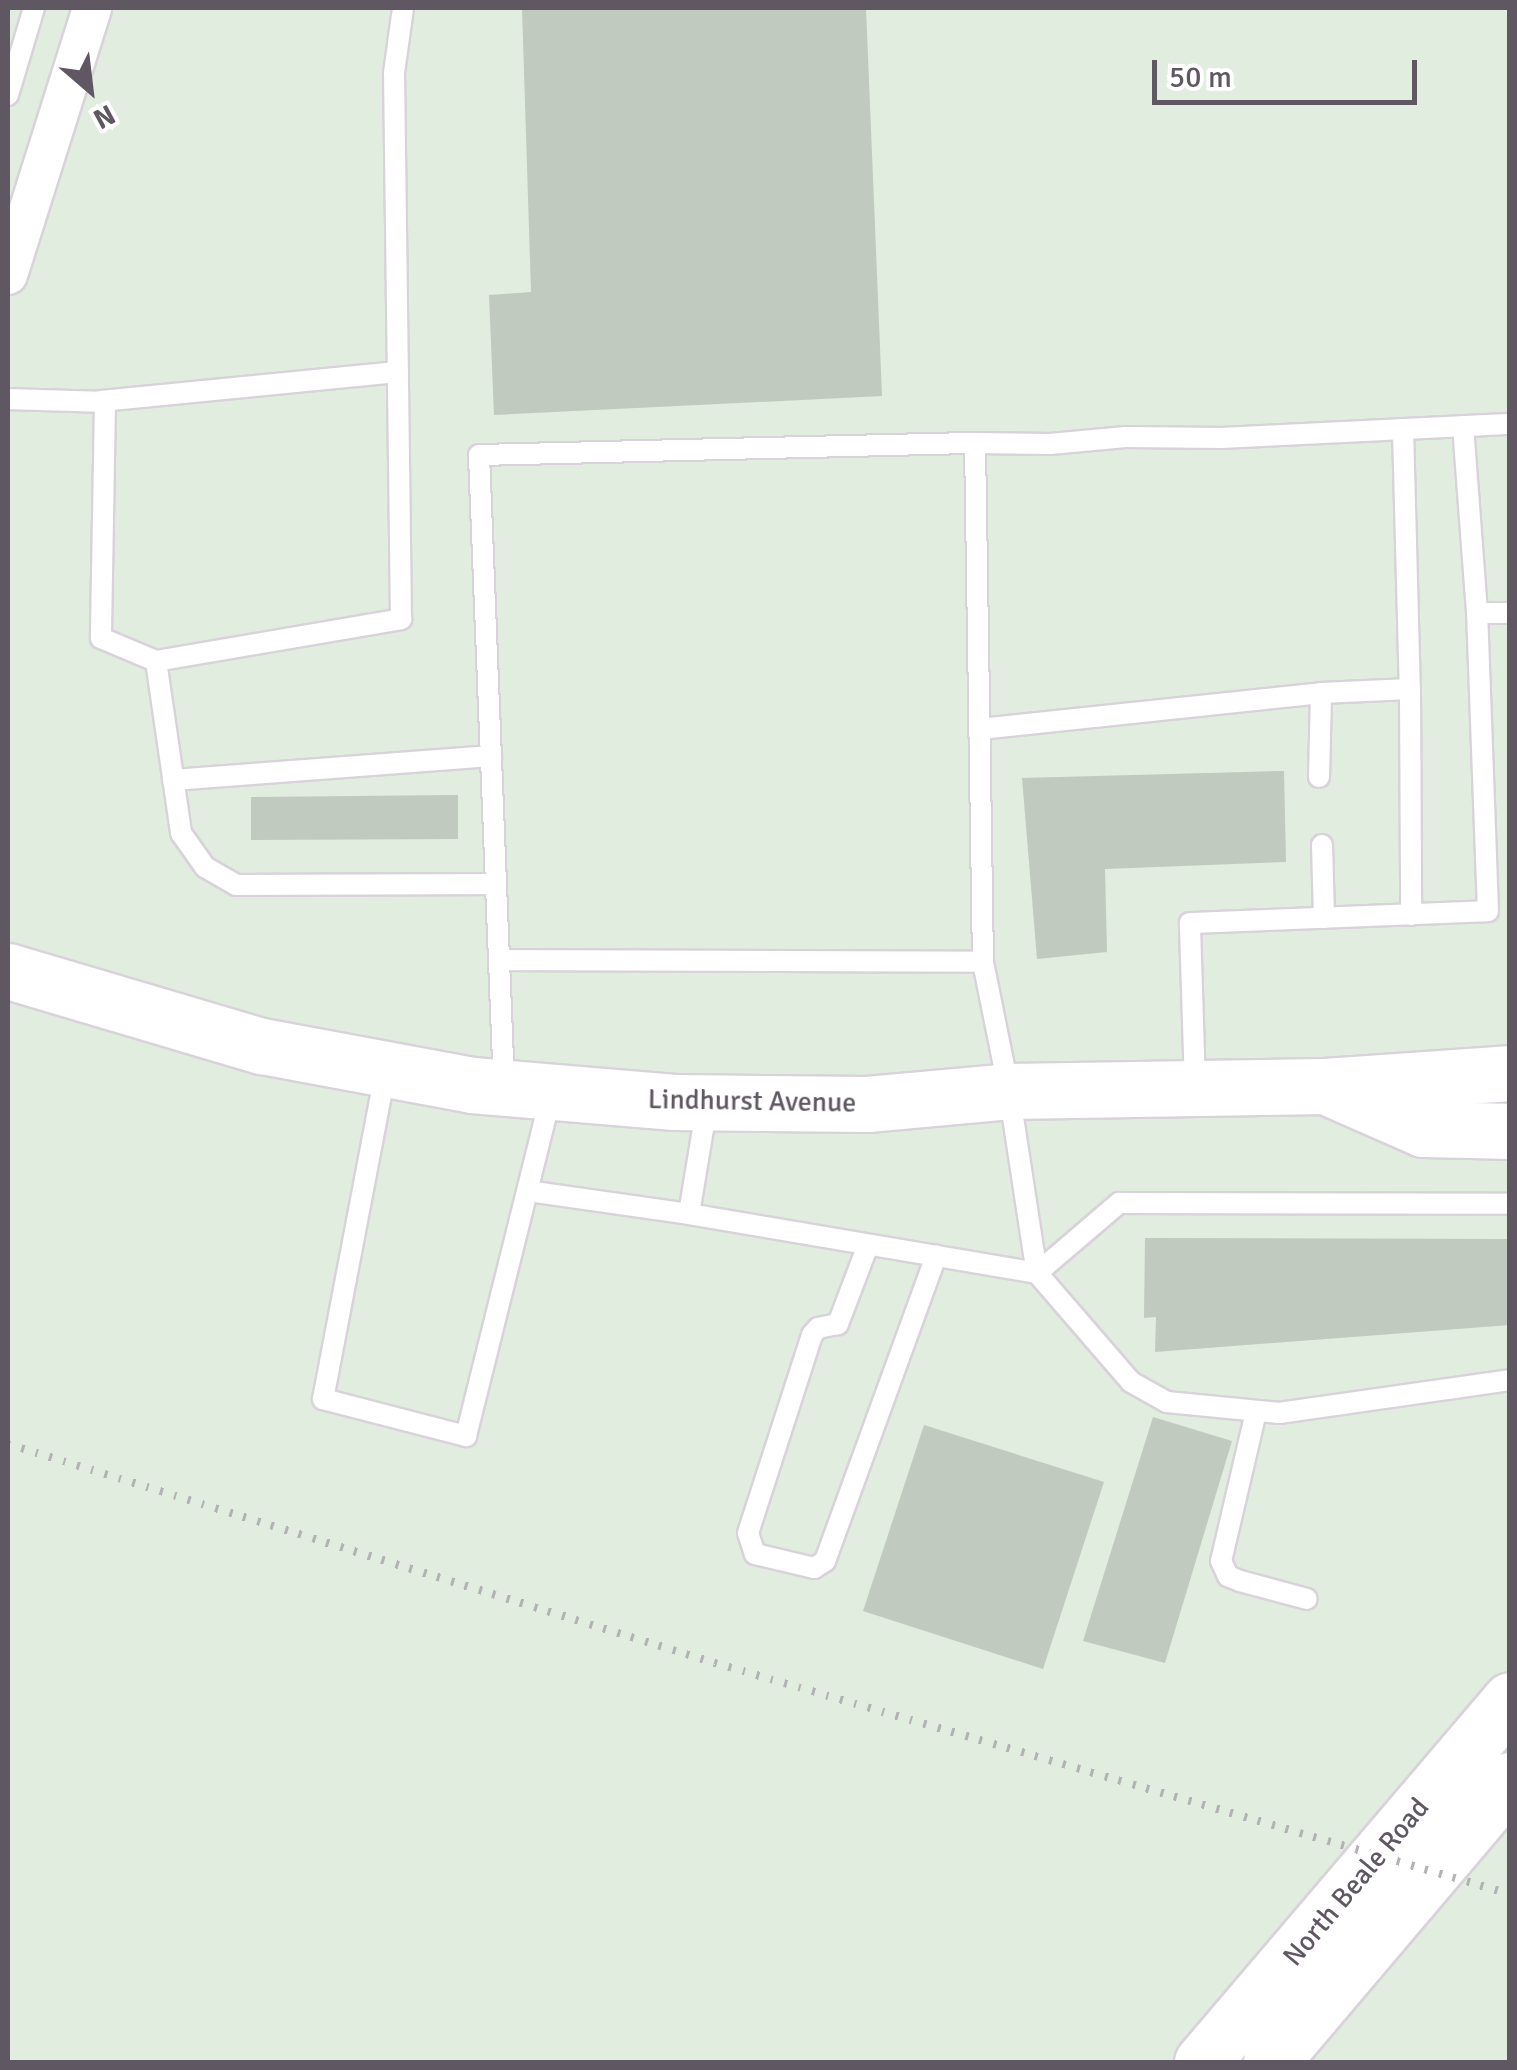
<!DOCTYPE html>
<style>
body{margin:0}
#map{position:relative;width:1517px;height:2070px;overflow:hidden;background:#e0eddf;font-family:Signika,sans-serif}
div>[style]{position:absolute}
.building>*{inset:0;background:#c0cabe}
.roads{filter:drop-shadow(2px 0 #d9d2da) drop-shadow(-2px 0 #d9d2da) drop-shadow(0 2px #d9d2da) drop-shadow(0 -2px #d9d2da)}
.service>*{height:20px;margin:-10px;padding:0 10px;transform-origin:10px;border-radius:10px;background:#fff}
.minor>*{height:38px;margin:-19px;padding:0 19px;transform-origin:19px;border-radius:19px;background:#fff}
.secondary>*{height:55px;margin:-27.5px;padding:0 27.5px;transform-origin:27.5px;border-radius:27.5px;background:#fff}
.rail>*{height:8px;margin-top:-4px;transform-origin:0;background:repeating-linear-gradient(90deg,#b2b1b3 0 2.5px,transparent 0 14.5px)}
span{translate:-50% -50%;white-space:nowrap;text-align:center;line-height:1.15;-webkit-text-stroke:9px #fff;paint-order:stroke}
.street-label{font-size:28px;color:#5f5862}
.frame{position:absolute;inset:0;border:10px solid #5f5862;pointer-events:none}
.north{position:absolute;left:40px;top:40px;width:100px;height:100px;-webkit-text-stroke:8px #fff;paint-order:stroke;rotate:152deg;font-size:28px;font-weight:700;line-height:40px;text-align:center;color:#5f5862}
.north::after{content:'';display:block;margin:auto;width:35px;height:45px;background:#5f5862;clip-path:polygon(50% 0,100% 100%,50% 72%,0 100%)}
.scale{position:absolute;left:1152px;top:60px;width:265px;height:45px;box-sizing:border-box;border:5px solid #5f5862;border-top:0;padding-left:12px;font-size:30px;line-height:35px;white-space:nowrap;color:#5f5862;-webkit-text-stroke:8px #fff;paint-order:stroke}
</style>
<div id="map">
<div class="building">
<i style="clip-path:polygon(522px 8px,866px 8px,882px 396px,494px 415px,489px 295px,531px 292px)"></i>
<i style="clip-path:polygon(1284px 771px,1286px 862px,1105px 869px,1107px 952px,1037px 959px,1022px 778px)"></i>
<i style="clip-path:polygon(458px 795px,458px 839px,251px 840px,251px 797px)"></i>
<i style="clip-path:polygon(1145px 1238px,1510px 1239px,1510px 1325px,1155px 1352px,1156px 1317px,1144px 1318px)"></i>
<i style="clip-path:polygon(1153px 1417px,1232px 1441px,1165px 1663px,1083px 1641px)"></i>
<i style="clip-path:polygon(924px 1425px,1104px 1482px,1043px 1669px,863px 1611px)"></i>
</div>
<div class="roads">
<div class="service">
<i style="left:8px;top:95px;width:91px;rotate:-73.4deg"></i>
<i style="left:8px;top:399px;width:97px;rotate:1.8deg"></i>
<i style="left:105px;top:402px;width:236px;rotate:91deg"></i>
<i style="left:101px;top:638px;width:60px;rotate:22.7deg"></i>
<i style="left:156px;top:661px;width:249px;rotate:-9.7deg"></i>
<i style="left:401px;top:619px;width:546px;rotate:-90.73deg"></i>
<i style="left:394px;top:73px;width:66px;rotate:-82.1deg"></i>
<i style="left:101px;top:401px;width:298px;rotate:-5.6deg"></i>
<i style="left:1463px;top:426px;width:188px;rotate:85.7deg"></i>
<i style="left:1477px;top:613px;width:33px"></i>
<i style="left:1403px;top:429px;width:260px;rotate:88.5deg"></i>
<i style="left:975px;top:443px;width:75px;rotate:0.8deg"></i>
<i style="left:1050px;top:444px;width:76px;rotate:-5.3deg"></i>
<i style="left:1126px;top:437px;width:95px;rotate:0.6deg"></i>
<i style="left:1221px;top:438px;width:289px;rotate:-2.8deg"></i>
<i style="left:156px;top:661px;width:174px;rotate:81.7deg"></i>
<i style="left:181px;top:833px;width:42px;rotate:54.8deg"></i>
<i style="left:205px;top:867px;width:36px;rotate:30deg"></i>
<i style="left:236px;top:885px;width:260px;rotate:-0.2deg"></i>
<i style="left:980px;top:729px;width:343px;rotate:-6deg"></i>
<i style="left:1321px;top:693px;width:89px;rotate:-2.6deg"></i>
<i style="left:1410px;top:689px;width:226px;rotate:89.7deg"></i>
<i style="left:1319px;top:777px;width:84px;rotate:-88.6deg"></i>
<i style="left:173px;top:780px;width:319px;rotate:-4.3deg"></i>
<i style="left:1322px;top:845px;width:73px;rotate:88.4deg"></i>
<i style="left:499px;top:960px;width:484px;rotate:0.2deg"></i>
<i style="left:386px;top:1069px;width:336px;rotate:100.8deg"></i>
<i style="left:323px;top:1399px;width:148px;rotate:14.5deg"></i>
<i style="left:466px;top:1436px;width:352px;rotate:-76deg"></i>
<i style="left:504px;top:1086px;width:631px;rotate:-92.27deg"></i>
<i style="left:479px;top:455px;width:496px;rotate:-1.4deg"></i>
<i style="left:975px;top:443px;width:519px;rotate:89.12deg"></i>
<i style="left:983px;top:962px;width:132px;rotate:78.6deg"></i>
<i style="left:1009px;top:1091px;width:184px;rotate:81.3deg"></i>
<i style="left:1195px;top:1086px;width:163px;rotate:-91.8deg"></i>
<i style="left:1190px;top:923px;width:298px;rotate:-2.3deg"></i>
<i style="left:1488px;top:911px;width:298px;rotate:-92.1deg"></i>
<i style="left:707px;top:1105px;width:110px;rotate:99.4deg"></i>
<i style="left:689px;top:1214px;width:353px;rotate:9.6deg"></i>
<i style="left:1037px;top:1273px;width:144px;rotate:49.2deg"></i>
<i style="left:1131px;top:1382px;width:41px;rotate:29.1deg"></i>
<i style="left:1167px;top:1402px;width:113px;rotate:5.6deg"></i>
<i style="left:1279px;top:1413px;width:233px;rotate:-8.1deg"></i>
<i style="left:528px;top:1191px;width:163px;rotate:8.1deg"></i>
<i style="left:868px;top:1245px;width:85px;rotate:110.8deg"></i>
<i style="left:838px;top:1324px;width:20px;rotate:169deg"></i>
<i style="left:818px;top:1328px;width:9px;rotate:131deg"></i>
<i style="left:812px;top:1335px;width:208px;rotate:107.9deg"></i>
<i style="left:748px;top:1533px;width:22px;rotate:72deg"></i>
<i style="left:755px;top:1554px;width:61px;rotate:13.3deg"></i>
<i style="left:814px;top:1568px;width:13px;rotate:-32deg"></i>
<i style="left:825px;top:1561px;width:325px;rotate:-70deg"></i>
<i style="left:1037px;top:1273px;width:108px;rotate:-40.5deg"></i>
<i style="left:1119px;top:1203px;width:391px;rotate:0.1deg"></i>
<i style="left:1256px;top:1412px;width:153px;rotate:103.2deg"></i>
<i style="left:1221px;top:1561px;width:17px;rotate:65deg"></i>
<i style="left:1228px;top:1576px;width:13px;rotate:23deg"></i>
<i style="left:1240px;top:1581px;width:69px;rotate:15deg"></i>
</div>
<div class="minor">
<i style="left:8px;top:275px;width:280px;rotate:-72.5deg"></i>
</div>
<div class="secondary">
<i style="left:8px;top:971px;width:265px;rotate:16.5deg"></i>
<i style="left:262px;top:1046px;width:214px;rotate:10.5deg"></i>
<i style="left:472px;top:1085px;width:203px;rotate:4.8deg"></i>
<i style="left:674px;top:1102px;width:193px;rotate:0.6deg"></i>
<i style="left:867px;top:1104px;width:143px;rotate:-5.2deg"></i>
<i style="left:1009px;top:1091px;width:316px;rotate:-0.9deg"></i>
<i style="left:1325px;top:1086px;width:185px;rotate:-4deg"></i>
<i style="left:1332px;top:1089px;width:99px;rotate:23.7deg"></i>
<i style="left:1423px;top:1129px;width:87px;rotate:1.3deg"></i>
<i style="left:1202px;top:2062px;width:475px;rotate:-49.6deg"></i>
<i style="left:1271px;top:2062px;width:370px;rotate:-49.7deg"></i>
</div>
</div>
<div class="rail">
<i style="left:8px;top:1444px;width:740px;rotate:17.21deg"></i>
<i style="left:715px;top:1663px;width:828px;rotate:16.2deg"></i>
</div>
<div class="street-label">
<span style="left:752px;top:1101px;rotate:1deg">Lindhurst Avenue</span>
<span style="left:1356px;top:1882px;rotate:-50deg">North Beale Road</span>
</div>
<div class="frame"></div>
<div class="north">N</div>
<div class="scale">50 m</div>
</div>
